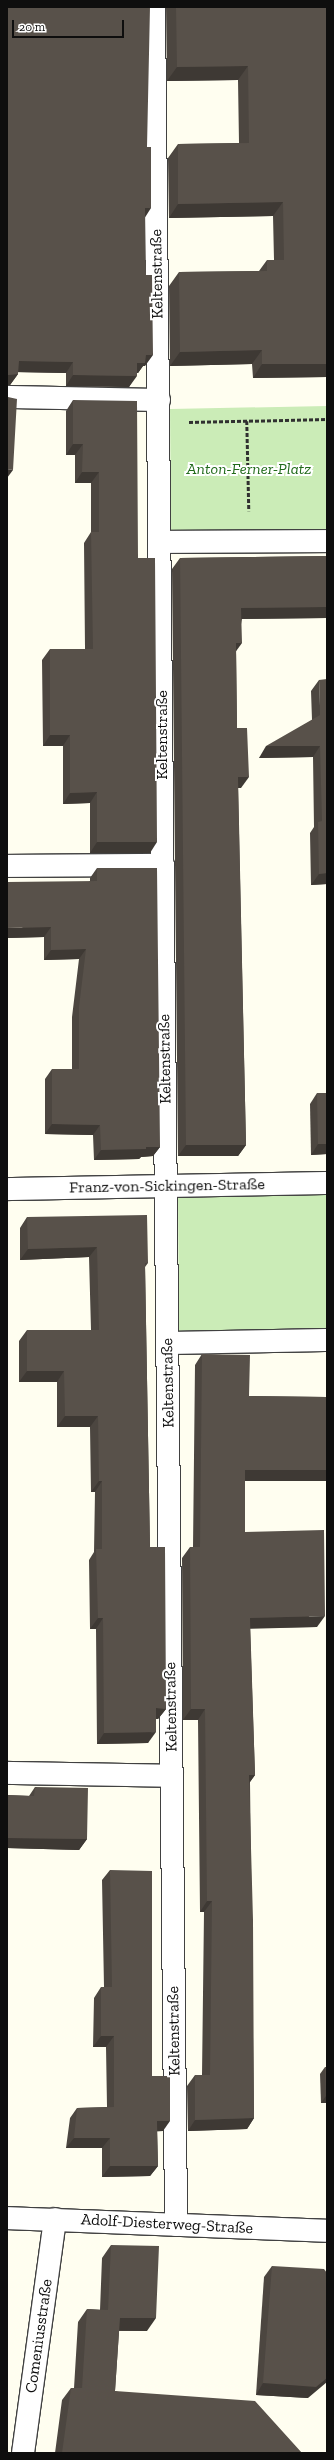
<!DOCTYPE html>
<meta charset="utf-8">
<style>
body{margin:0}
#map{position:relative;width:334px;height:2460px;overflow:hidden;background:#fffef0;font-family:"Zilla Slab",serif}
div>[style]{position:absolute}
.green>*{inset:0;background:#cbecb7}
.path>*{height:2.5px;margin-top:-1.25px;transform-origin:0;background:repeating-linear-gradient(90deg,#303030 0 4px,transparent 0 6px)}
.roads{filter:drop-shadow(1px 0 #414141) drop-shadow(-1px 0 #414141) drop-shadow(0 1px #414141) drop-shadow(0 -1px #414141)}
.minor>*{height:22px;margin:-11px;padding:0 11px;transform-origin:11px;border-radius:11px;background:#fff}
.wall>*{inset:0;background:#4c4640}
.shaded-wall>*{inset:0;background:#3e3934}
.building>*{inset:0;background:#58514a}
span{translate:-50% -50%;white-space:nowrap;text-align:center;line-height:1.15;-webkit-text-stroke:4px #fff;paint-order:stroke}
.street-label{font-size:16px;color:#0e0e0e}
.park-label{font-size:16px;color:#216a1b;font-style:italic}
.frame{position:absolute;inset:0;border:8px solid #0e0e0e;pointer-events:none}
.scale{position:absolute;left:12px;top:20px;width:112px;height:18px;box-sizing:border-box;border:2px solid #0e0e0e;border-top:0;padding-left:5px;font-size:12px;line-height:14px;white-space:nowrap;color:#0e0e0e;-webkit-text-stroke:3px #fff;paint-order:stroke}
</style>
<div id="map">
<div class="green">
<i style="clip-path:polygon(327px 406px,327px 529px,171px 531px,170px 409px)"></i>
<i style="clip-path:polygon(327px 1194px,327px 1328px,179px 1331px,178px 1198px)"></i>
</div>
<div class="path">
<i style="left:247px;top:421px;width:90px;rotate:88.7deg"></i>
<i style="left:189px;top:422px;width:138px;rotate:-1.2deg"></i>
</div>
<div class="roads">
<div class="minor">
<i style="left:154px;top:7px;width:2218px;rotate:89.43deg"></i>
<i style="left:7px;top:397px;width:152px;rotate:1.1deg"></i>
<i style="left:160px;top:542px;width:167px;rotate:-0.3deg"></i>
<i style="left:7px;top:866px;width:156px;rotate:-0.4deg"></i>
<i style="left:7px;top:1189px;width:320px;rotate:-1.1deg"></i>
<i style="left:168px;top:1343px;width:159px;rotate:-1.1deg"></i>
<i style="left:7px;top:1773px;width:165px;rotate:1deg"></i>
<i style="left:7px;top:2218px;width:320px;rotate:2.3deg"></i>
<i style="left:23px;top:2453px;width:236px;rotate:-82.2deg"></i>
</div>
</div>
<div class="wall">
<i style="clip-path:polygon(7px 7px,145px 216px,145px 366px,143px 366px,138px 373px,137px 373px,129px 387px,66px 386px,66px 373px,18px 372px,18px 374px,10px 385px,7px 385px)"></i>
<i style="clip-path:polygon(166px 7px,327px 7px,327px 377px,253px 378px,252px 364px,170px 366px,169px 286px,179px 272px,259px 271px,267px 260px,274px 260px,273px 216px,169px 218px,168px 158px,178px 144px,239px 143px,238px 80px,167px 81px)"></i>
<i style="clip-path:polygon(73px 400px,138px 558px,150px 853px,90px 853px,90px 803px,63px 804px,63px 746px,43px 746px,42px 660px,50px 649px,85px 649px,84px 543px,91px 532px,91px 483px,75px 483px,75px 455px,66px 455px,66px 411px)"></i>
<i style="clip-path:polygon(327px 556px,327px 618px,242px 619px,236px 651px,237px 728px,241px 788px,238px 788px,246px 1145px,238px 1156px,178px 1156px,172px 569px,180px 558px)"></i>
<i style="clip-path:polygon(319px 680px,327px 884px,311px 885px,310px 833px,314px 827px,313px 757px,259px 758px,312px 720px,311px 691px)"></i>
<i style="clip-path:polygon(97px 868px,160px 1147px,153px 1156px,141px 1157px,139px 1159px,94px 1160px,93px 1135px,45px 1134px,45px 1079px,52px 1069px,72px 1069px,72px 1017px,79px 959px,44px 960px,44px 937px,7px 938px,90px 881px,90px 878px)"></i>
<i style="clip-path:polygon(317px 1093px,327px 1093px,327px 1154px,311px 1155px,310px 1104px)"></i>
<i style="clip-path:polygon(27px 1217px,148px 1263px,145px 1267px,150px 1547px,166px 1709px,158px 1719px,156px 1719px,148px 1743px,97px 1744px,96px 1629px,90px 1629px,89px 1560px,94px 1552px,95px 1492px,91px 1492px,90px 1427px,57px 1427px,57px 1382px,19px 1382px,19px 1341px,27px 1330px,91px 1330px,89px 1257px,20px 1260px,20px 1228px)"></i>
<i style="clip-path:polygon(202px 1354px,249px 1396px,326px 1397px,327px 1369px,327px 1481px,245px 1481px,245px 1532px,317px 1627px,250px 1628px,255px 1775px,250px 1782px,254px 2118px,247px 2129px,188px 2131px,187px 2086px,195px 2075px,202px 2075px,204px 1912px,200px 1912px,198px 1720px,183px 1720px,182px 1558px,190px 1547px,193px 1547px,195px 1365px)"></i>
<i style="clip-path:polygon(35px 1787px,87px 1839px,79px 1850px,7px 1848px,7px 1795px,29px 1796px)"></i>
<i style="clip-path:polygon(110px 1870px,152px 2076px,163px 2131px,157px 2131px,158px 2166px,150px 2176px,102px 2177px,102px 2148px,66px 2148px,70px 2118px,77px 2108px,107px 2107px,106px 2047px,93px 2047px,94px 1998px,101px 1987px,104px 1987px,102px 1880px)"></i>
<i style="clip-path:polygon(325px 2067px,327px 2067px,327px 2103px,321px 2103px,320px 2074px)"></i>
<i style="clip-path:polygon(111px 2245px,147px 2331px,119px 2331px,115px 2391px,302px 2453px,55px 2453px,62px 2400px,71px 2388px,74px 2388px,78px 2322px,87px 2309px,100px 2310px,102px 2258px)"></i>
<i style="clip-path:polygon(272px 2266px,308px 2398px,256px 2395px,264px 2277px)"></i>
</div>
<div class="shaded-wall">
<i style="clip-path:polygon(248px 66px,238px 80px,167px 81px,177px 67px)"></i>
<i style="clip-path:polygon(283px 202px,273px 216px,169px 218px,178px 204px)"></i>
<i style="clip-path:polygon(145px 208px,151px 208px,144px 219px)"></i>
<i style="clip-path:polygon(262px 350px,252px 364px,170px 366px,180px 352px)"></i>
<i style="clip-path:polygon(146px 355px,153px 355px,145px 366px,143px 366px,138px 373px,129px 373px,137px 363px)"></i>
<i style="clip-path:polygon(19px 361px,73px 362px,66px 373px,11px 372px)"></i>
<i style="clip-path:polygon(262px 364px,327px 364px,327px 377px,253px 378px)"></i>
<i style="clip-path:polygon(18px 374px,10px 385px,7px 385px,7px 377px,8px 375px)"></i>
<i style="clip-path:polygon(73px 375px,137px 376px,129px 387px,66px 386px)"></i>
<i style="clip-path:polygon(73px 444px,83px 444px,75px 455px,66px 455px)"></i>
<i style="clip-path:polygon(7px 469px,13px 470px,7px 478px)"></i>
<i style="clip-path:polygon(82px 472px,99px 472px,91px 483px,75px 483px)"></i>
<i style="clip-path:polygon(327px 607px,327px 618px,234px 619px,241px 608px)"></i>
<i style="clip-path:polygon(236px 643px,242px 643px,234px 654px)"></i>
<i style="clip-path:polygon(50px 735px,70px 735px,63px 746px,43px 746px)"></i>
<i style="clip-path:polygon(266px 746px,320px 746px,313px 757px,259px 758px)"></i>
<i style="clip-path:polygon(238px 777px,249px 777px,241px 788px,230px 788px)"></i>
<i style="clip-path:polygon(97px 792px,90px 803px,63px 804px,70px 793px)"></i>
<i style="clip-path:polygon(97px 842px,157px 842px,150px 853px,90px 853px)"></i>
<i style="clip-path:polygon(327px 873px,327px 884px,311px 885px,319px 874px)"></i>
<i style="clip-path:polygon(51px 927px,44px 937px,7px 938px,7px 928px)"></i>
<i style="clip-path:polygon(86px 949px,79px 959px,44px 960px,51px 950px)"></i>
<i style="clip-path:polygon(52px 1124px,100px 1125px,93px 1135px,45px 1134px)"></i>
<i style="clip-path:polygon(318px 1144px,327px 1144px,327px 1154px,311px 1155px)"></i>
<i style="clip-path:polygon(186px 1145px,246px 1145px,238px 1156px,178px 1156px)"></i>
<i style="clip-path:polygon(146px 1147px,160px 1147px,153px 1156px,141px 1157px,139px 1159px,94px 1160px,101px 1150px)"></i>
<i style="clip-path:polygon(97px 1247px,89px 1257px,20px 1260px,28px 1249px)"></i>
<i style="clip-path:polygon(27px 1371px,64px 1371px,57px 1382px,19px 1382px)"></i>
<i style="clip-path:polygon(65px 1416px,98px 1416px,90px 1427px,57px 1427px)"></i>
<i style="clip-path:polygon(245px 1470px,327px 1470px,327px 1481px,237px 1481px)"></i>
<i style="clip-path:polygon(99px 1481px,102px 1481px,95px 1492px,91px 1492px)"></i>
<i style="clip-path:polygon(325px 1616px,317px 1627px,242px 1629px,250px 1618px)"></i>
<i style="clip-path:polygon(98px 1618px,103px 1618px,96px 1629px,90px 1629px)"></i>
<i style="clip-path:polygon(156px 1708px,166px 1709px,158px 1719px,149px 1719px)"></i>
<i style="clip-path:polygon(191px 1709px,205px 1709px,198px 1720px,183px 1720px)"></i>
<i style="clip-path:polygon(156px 1732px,148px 1743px,97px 1744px,104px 1733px)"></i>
<i style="clip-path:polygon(249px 1775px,255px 1775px,247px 1786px)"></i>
<i style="clip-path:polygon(7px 1838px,87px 1839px,79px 1850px,7px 1848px)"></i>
<i style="clip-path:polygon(207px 1901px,212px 1901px,204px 1912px,200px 1912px)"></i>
<i style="clip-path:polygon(101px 2036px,114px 2036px,106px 2047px,93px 2047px)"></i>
<i style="clip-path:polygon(326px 2096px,327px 2096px,327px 2103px,321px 2103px)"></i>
<i style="clip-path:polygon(254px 2118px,247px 2129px,188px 2131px,195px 2120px)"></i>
<i style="clip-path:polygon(157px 2121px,170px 2121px,163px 2131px,149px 2132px)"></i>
<i style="clip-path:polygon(74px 2138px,110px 2138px,102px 2148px,66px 2148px)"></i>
<i style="clip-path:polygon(110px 2166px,158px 2166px,150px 2176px,102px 2177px)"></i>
<i style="clip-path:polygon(120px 2318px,156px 2318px,147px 2331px,111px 2330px)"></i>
<i style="clip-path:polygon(327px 2378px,327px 2382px,308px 2398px,256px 2395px,263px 2383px)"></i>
</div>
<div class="building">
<i style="clip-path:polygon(7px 7px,150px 7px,147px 147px,151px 147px,151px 208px,145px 208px,146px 275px,152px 275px,153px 355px,146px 355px,145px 363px,137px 363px,137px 376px,73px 375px,73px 362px,19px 361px,18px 374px,8px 375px,7px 378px)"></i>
<i style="clip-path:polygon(176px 7px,327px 7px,327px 364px,262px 364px,262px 350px,180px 352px,179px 272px,267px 271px,267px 260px,284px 260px,283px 202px,178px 204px,178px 144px,249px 143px,248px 66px,177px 67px)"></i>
<i style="clip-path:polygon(7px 395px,8px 397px,17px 399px,13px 470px,7px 469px)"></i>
<i style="clip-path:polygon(73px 400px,137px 401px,138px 558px,155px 558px,157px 842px,97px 842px,97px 792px,70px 793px,70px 735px,50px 735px,50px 649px,93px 649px,91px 532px,99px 532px,99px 472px,82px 472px,83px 444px,73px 444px)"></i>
<i style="clip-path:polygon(327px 556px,327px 607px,241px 608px,242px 643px,236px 643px,237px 728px,247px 728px,249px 777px,238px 777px,246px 1145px,186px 1145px,180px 558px)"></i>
<i style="clip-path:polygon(327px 679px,327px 873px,319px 874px,318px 822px,322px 821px,320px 746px,266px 746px,320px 715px,319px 680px)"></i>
<i style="clip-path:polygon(97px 868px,157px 868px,160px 1147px,146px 1147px,146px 1149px,101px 1150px,100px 1125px,52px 1124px,52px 1069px,79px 1069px,79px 1007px,86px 949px,51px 950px,51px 927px,7px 928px,7px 882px,97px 881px)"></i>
<i style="clip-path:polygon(317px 1093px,327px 1093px,327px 1144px,318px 1144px)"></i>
<i style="clip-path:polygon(147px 1215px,148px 1263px,145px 1263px,150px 1547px,165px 1547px,166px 1709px,156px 1708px,156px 1732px,104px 1733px,103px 1618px,98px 1618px,96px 1549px,102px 1549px,102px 1481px,99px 1481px,98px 1416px,65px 1416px,64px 1371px,27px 1371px,27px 1330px,99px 1330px,97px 1247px,28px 1249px,27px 1217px)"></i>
<i style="clip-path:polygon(202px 1354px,250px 1355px,249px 1396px,327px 1397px,327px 1470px,245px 1470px,245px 1532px,324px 1530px,325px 1616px,250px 1618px,255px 1775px,249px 1775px,253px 1920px,254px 2118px,195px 2120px,195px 2075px,210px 2075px,212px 1901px,207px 1901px,205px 1709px,191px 1709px,190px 1547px,200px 1547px)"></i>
<i style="clip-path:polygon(35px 1787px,88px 1788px,87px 1839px,7px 1838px,7px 1795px,34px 1796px)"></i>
<i style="clip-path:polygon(110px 1870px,152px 1871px,152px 2076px,170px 2076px,170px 2121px,157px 2121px,158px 2166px,110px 2166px,110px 2138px,74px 2138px,77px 2108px,114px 2107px,114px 2036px,101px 2036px,101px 1987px,112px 1987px)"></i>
<i style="clip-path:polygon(325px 2067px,327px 2067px,327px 2096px,326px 2096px)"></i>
<i style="clip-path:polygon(111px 2245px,159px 2246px,156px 2318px,120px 2318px,115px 2391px,255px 2401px,302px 2453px,62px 2453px,71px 2388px,82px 2388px,87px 2309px,108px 2310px)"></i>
<i style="clip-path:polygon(272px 2266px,324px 2269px,327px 2273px,327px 2378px,316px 2387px,263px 2383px)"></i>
</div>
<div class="street-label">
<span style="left:157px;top:274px;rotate:-91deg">Keltenstraße</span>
<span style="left:162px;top:735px;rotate:-90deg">Keltenstraße</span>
<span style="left:165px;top:1059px;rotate:-91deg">Keltenstraße</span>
<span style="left:167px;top:1186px;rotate:-1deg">Franz-von-Sickingen-Straße</span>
<span style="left:168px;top:1383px;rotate:-91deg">Keltenstraße</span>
<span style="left:171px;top:1707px;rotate:-91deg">Keltenstraße</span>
<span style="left:174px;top:2031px;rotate:-91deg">Keltenstraße</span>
<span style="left:167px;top:2224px;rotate:3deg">Adolf-Diesterweg-Straße</span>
<span style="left:39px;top:2336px;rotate:-82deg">Comeniusstraße</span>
</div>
<div class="park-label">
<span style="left:249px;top:469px">Anton-Ferner-Platz</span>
</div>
<div class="frame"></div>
<div class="scale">20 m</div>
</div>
